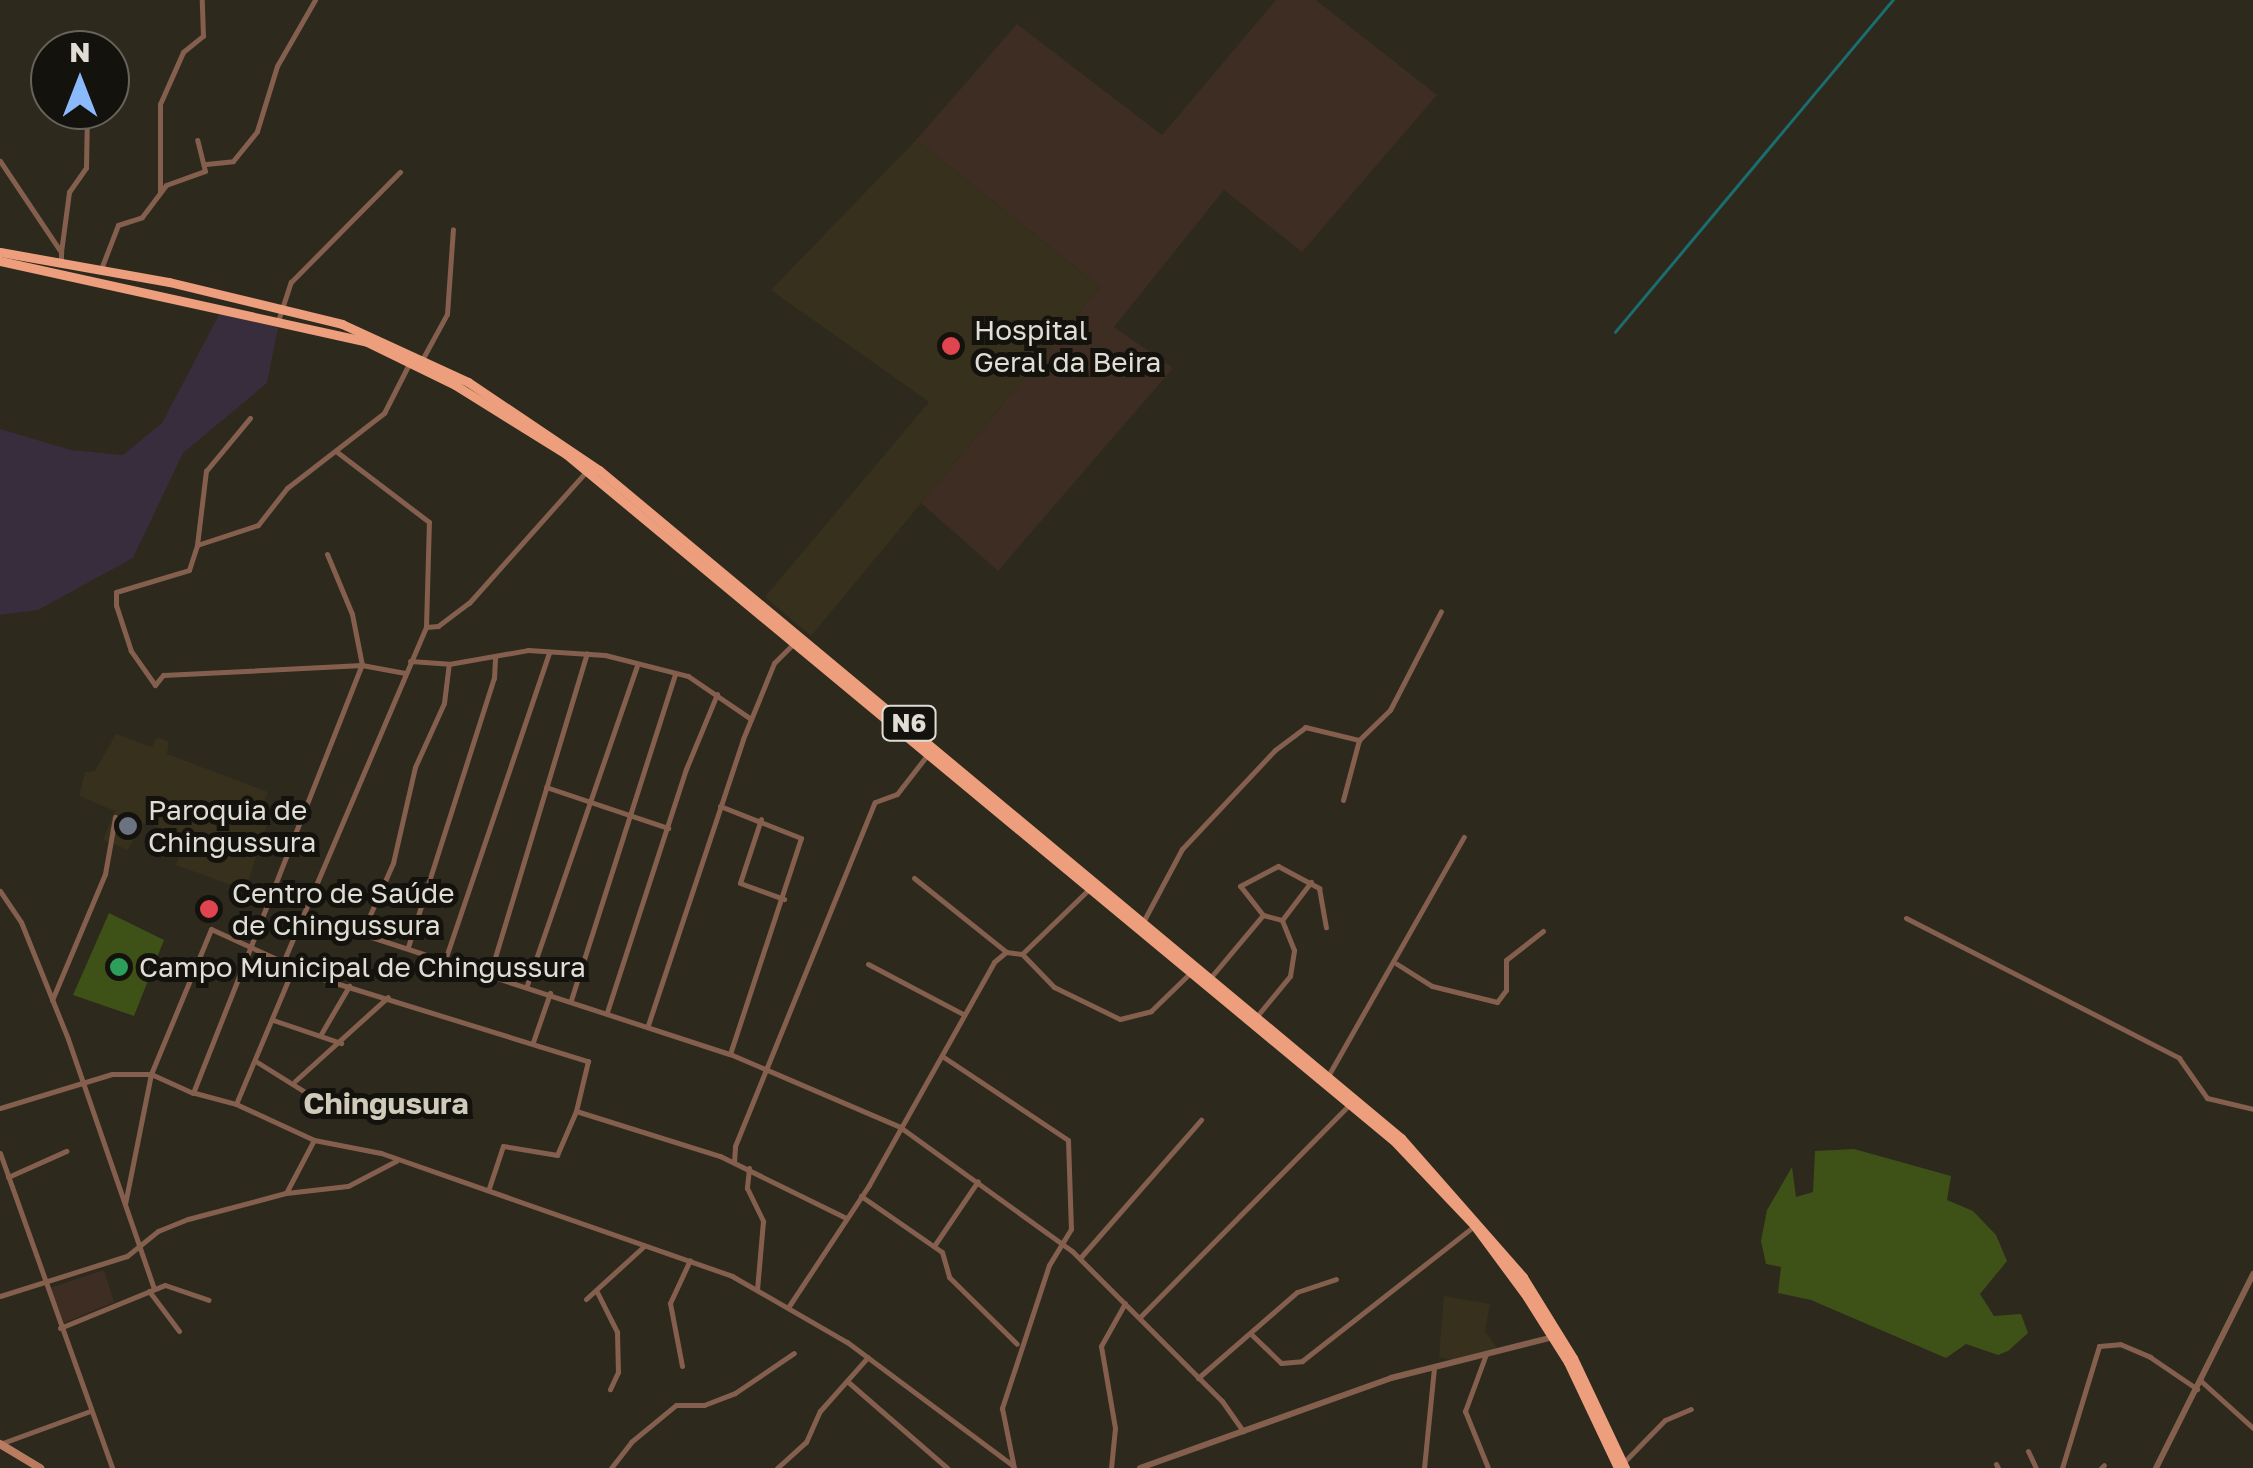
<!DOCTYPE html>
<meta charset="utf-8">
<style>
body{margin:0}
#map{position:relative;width:2253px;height:1468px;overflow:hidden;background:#2d291d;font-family:"Golos Text",sans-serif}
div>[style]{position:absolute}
.commercial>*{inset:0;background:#3d2d22}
.industrial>*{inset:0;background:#372d3c}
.built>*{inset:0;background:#36301d}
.green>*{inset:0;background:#3e5117}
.stream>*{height:2.5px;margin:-1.25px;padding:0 1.25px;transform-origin:1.25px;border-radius:1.25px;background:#1b6e70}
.minor>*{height:5px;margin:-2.5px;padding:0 2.5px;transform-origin:2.5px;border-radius:2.5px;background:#855f4e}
.tertiary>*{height:6px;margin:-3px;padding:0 3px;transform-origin:3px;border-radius:3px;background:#855f4e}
.secondary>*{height:8px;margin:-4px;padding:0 4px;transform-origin:4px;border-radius:4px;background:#b97c61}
.trunk>*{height:9px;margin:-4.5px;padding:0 4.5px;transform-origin:4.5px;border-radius:4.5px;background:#ed9f7d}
.dots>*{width:28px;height:28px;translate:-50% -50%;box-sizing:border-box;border:5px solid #14120d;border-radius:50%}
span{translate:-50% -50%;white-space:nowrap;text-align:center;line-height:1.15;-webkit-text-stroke:10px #14120d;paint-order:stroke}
.shield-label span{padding:2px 8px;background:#14120d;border:2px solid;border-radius:8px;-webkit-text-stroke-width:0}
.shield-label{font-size:25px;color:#e0ddd5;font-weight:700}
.poi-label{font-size:28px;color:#e0ddd5}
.left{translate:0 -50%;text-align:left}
.neighbourhood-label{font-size:30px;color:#cfcaba;font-weight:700}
.north{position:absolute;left:30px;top:30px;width:100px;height:100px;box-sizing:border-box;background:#14120d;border:2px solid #66635d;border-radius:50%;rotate:0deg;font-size:28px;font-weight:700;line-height:40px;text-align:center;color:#e0ddd5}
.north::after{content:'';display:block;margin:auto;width:35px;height:45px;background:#8bbafc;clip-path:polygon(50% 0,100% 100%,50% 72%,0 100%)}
</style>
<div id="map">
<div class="commercial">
<i style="clip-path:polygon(1276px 0,1316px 0,1437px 95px,1302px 252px,1224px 190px,1114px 327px,1173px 368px,998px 571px,921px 503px,1100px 287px,916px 140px,1017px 24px,1162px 135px)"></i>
<i style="clip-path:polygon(104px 1270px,114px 1302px,64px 1323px,50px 1288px)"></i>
</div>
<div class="industrial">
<i style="clip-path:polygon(221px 311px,278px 328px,267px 383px,183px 453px,133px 558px,38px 610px,0 615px,0 429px,71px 450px,123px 455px,162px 423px)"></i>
</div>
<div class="built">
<i style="clip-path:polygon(916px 140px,1100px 287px,811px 636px,765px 597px,929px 402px,771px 290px)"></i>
<i style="clip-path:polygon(116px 734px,152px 747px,157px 737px,169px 742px,167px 754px,268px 792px,256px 818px,268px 822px,245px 890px,176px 865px,186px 839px,152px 825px,142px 823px,128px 850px,103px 840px,115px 811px,79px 796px,85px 772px,95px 771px)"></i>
<i style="clip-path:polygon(1444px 1296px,1490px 1304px,1485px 1331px,1498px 1349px,1452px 1360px,1439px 1357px)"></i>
</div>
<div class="green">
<i style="clip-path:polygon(109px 913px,164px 940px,134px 1016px,73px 995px)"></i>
<i style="clip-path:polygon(1854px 1149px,1951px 1176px,1947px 1200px,1973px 1211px,1996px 1235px,2007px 1261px,1980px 1294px,1994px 1316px,2021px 1314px,2028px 1333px,2008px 1351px,1998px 1355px,1966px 1344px,1946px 1358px,1811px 1300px,1778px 1293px,1781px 1267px,1766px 1264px,1761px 1241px,1767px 1210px,1792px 1167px,1796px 1197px,1813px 1192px,1815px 1151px)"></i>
</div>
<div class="stream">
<i style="left:1615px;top:332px;width:433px;rotate:-50.1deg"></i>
</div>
<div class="minor">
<i style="left:0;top:161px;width:110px;rotate:56.2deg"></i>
<i style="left:61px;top:252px;width:11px;rotate:90deg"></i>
<i style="left:206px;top:164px;width:27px;rotate:-6deg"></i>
<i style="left:233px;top:161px;width:38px;rotate:-51deg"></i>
<i style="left:257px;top:131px;width:68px;rotate:-72.9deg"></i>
<i style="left:277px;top:66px;width:76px;rotate:-60.1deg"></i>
<i style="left:160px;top:192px;width:88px;rotate:-90deg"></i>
<i style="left:160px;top:104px;width:57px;rotate:-66.1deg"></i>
<i style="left:183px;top:52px;width:26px;rotate:-39deg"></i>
<i style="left:203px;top:36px;width:36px;rotate:-92deg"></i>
<i style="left:61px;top:252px;width:61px;rotate:-82.4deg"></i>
<i style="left:69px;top:192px;width:29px;rotate:-55deg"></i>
<i style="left:86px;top:168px;width:58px;rotate:-89deg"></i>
<i style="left:101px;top:269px;width:47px;rotate:-68.9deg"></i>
<i style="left:118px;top:225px;width:25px;rotate:-18deg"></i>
<i style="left:142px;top:217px;width:40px;rotate:-53deg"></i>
<i style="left:166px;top:185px;width:41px;rotate:-19.7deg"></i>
<i style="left:205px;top:171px;width:32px;rotate:-104deg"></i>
<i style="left:279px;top:318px;width:38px;rotate:-72deg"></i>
<i style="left:291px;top:282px;width:155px;rotate:-45.3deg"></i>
<i style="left:423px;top:358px;width:50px;rotate:-61.4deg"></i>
<i style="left:447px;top:314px;width:85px;rotate:-86deg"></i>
<i style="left:197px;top:545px;width:75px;rotate:-83.1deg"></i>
<i style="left:206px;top:471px;width:69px;rotate:-50.3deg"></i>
<i style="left:426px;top:627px;width:12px;rotate:-5deg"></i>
<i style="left:438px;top:626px;width:39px;rotate:-37deg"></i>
<i style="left:469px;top:603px;width:174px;rotate:-48.3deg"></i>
<i style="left:410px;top:661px;width:39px;rotate:4deg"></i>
<i style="left:449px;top:664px;width:80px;rotate:-10deg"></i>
<i style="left:528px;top:650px;width:77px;rotate:3.7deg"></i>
<i style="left:605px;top:655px;width:86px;rotate:14.2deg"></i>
<i style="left:688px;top:676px;width:76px;rotate:34.3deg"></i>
<i style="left:405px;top:673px;width:44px;rotate:-169.5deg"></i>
<i style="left:362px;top:665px;width:199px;rotate:177.1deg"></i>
<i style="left:163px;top:675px;width:13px;rotate:129deg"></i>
<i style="left:155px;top:685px;width:42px;rotate:-125.2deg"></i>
<i style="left:131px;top:651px;width:48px;rotate:-108.1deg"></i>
<i style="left:116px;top:605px;width:13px;rotate:-90deg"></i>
<i style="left:116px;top:592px;width:76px;rotate:-16.8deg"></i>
<i style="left:189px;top:570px;width:26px;rotate:-72deg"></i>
<i style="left:197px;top:545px;width:64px;rotate:-18.2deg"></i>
<i style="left:258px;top:525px;width:47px;rotate:-51.9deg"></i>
<i style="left:287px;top:488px;width:123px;rotate:-37.7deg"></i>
<i style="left:384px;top:413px;width:55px;rotate:-63deg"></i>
<i style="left:546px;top:787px;width:129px;rotate:18.6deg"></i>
<i style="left:1343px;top:800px;width:62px;rotate:-75.1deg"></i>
<i style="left:1359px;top:740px;width:43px;rotate:-44.1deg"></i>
<i style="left:1390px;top:710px;width:111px;rotate:-62.7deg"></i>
<i style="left:720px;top:806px;width:87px;rotate:21.6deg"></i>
<i style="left:801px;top:838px;width:227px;rotate:108.2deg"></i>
<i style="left:761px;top:819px;width:67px;rotate:108.2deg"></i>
<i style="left:740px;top:883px;width:47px;rotate:20deg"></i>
<i style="left:914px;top:878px;width:117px;rotate:38.7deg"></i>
<i style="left:0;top:891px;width:37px;rotate:56deg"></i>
<i style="left:21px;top:922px;width:126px;rotate:68.1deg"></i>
<i style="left:68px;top:1039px;width:264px;rotate:71deg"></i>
<i style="left:1263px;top:915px;width:37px;rotate:-128deg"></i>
<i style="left:1240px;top:886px;width:43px;rotate:-27.8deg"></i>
<i style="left:1278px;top:866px;width:47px;rotate:28.2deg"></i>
<i style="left:1319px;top:888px;width:40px;rotate:80deg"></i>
<i style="left:307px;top:916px;width:445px;rotate:18.1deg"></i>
<i style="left:730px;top:1054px;width:185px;rotate:23.2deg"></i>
<i style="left:900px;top:1127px;width:212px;rotate:35.8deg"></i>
<i style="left:1072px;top:1251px;width:212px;rotate:45deg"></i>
<i style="left:1222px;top:1401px;width:37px;rotate:55deg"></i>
<i style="left:1906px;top:918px;width:307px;rotate:27.1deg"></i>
<i style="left:2179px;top:1058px;width:49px;rotate:55deg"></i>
<i style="left:2207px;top:1098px;width:47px;rotate:13.4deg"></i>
<i style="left:1143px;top:922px;width:83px;rotate:-61.9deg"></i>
<i style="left:1182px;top:849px;width:136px;rotate:-46.8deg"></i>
<i style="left:1275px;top:750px;width:38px;rotate:-37deg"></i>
<i style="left:1305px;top:727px;width:56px;rotate:13.5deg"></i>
<i style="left:362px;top:933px;width:77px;rotate:-66.1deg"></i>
<i style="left:393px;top:863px;width:98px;rotate:-77.1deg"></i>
<i style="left:415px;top:767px;width:70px;rotate:-65.6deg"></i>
<i style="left:444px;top:703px;width:39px;rotate:-83deg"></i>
<i style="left:408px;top:947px;width:282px;rotate:-72.3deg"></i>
<i style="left:494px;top:678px;width:21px;rotate:-87deg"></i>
<i style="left:1022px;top:954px;width:46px;rotate:45.9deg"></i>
<i style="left:1054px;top:987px;width:73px;rotate:25.9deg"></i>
<i style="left:1120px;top:1019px;width:32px;rotate:-14deg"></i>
<i style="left:1151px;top:1011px;width:53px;rotate:-44.2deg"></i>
<i style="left:284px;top:960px;width:362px;rotate:-66.9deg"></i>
<i style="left:426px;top:627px;width:105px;rotate:-88.4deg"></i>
<i style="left:429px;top:522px;width:116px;rotate:-142.7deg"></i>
<i style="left:445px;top:960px;width:325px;rotate:-71.3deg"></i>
<i style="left:868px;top:964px;width:107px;rotate:27.8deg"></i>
<i style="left:1397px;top:964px;width:41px;rotate:32.2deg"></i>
<i style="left:1432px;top:986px;width:67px;rotate:13.8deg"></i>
<i style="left:1497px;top:1002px;width:15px;rotate:-53deg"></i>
<i style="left:1506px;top:990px;width:30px;rotate:-90deg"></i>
<i style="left:1506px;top:960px;width:47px;rotate:-38.1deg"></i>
<i style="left:490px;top:974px;width:335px;rotate:-73.2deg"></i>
<i style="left:1211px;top:977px;width:81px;rotate:-50deg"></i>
<i style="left:1263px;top:915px;width:20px;rotate:15deg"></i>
<i style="left:1282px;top:920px;width:48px;rotate:-52.7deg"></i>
<i style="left:527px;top:985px;width:337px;rotate:-71deg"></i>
<i style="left:52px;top:1000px;width:137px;rotate:-67.2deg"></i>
<i style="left:105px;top:874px;width:58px;rotate:-80deg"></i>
<i style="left:571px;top:1000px;width:342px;rotate:-72.3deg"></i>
<i style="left:607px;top:1012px;width:256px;rotate:-72deg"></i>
<i style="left:686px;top:769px;width:81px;rotate:-67.5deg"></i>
<i style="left:1257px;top:1016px;width:52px;rotate:-50.5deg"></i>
<i style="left:1290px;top:976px;width:26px;rotate:-81deg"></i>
<i style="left:1294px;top:950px;width:32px;rotate:-112deg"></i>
<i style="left:273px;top:1020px;width:72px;rotate:18.7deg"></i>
<i style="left:648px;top:1025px;width:301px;rotate:-71.6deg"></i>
<i style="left:743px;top:739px;width:82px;rotate:-67.8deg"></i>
<i style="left:774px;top:663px;width:28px;rotate:-45deg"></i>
<i style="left:321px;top:1034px;width:56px;rotate:-59.7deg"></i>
<i style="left:533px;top:1042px;width:52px;rotate:-70.9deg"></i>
<i style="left:942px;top:1056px;width:151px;rotate:33.7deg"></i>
<i style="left:1068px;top:1140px;width:89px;rotate:88.1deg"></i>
<i style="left:1071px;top:1229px;width:42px;rotate:121.4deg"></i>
<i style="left:1049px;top:1265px;width:151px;rotate:108.2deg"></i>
<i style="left:1002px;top:1408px;width:61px;rotate:78.7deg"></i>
<i style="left:257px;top:1062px;width:97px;rotate:31.9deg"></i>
<i style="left:1328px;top:1076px;width:275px;rotate:-60.4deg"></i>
<i style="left:295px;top:1081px;width:125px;rotate:-42.1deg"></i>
<i style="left:195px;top:1093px;width:42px;rotate:15deg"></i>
<i style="left:236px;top:1104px;width:150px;rotate:-67.2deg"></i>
<i style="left:236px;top:1104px;width:86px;rotate:24.8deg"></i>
<i style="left:314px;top:1140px;width:68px;rotate:11deg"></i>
<i style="left:381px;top:1153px;width:372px;rotate:19.3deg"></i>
<i style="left:732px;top:1276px;width:133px;rotate:29.9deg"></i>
<i style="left:847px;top:1342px;width:206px;rotate:36.7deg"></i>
<i style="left:0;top:1108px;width:117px;rotate:-16.9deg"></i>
<i style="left:112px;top:1074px;width:39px"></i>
<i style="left:151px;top:1074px;width:46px;rotate:24.3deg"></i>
<i style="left:193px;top:1093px;width:460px;rotate:-68.5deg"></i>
<i style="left:362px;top:665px;width:52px;rotate:-101.1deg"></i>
<i style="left:352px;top:614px;width:65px;rotate:-112.6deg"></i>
<i style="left:0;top:1153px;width:334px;rotate:70.4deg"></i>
<i style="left:734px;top:1162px;width:16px;rotate:-86deg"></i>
<i style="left:735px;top:1146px;width:371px;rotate:-67.9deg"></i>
<i style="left:875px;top:802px;width:23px;rotate:-20deg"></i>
<i style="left:897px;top:794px;width:51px;rotate:-52.2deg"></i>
<i style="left:749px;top:1168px;width:20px;rotate:96deg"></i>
<i style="left:747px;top:1188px;width:37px;rotate:64deg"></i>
<i style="left:763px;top:1221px;width:68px;rotate:95deg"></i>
<i style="left:8px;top:1177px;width:64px;rotate:-24.1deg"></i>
<i style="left:489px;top:1188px;width:44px;rotate:-71.6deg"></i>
<i style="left:503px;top:1146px;width:55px;rotate:9.5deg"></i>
<i style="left:557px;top:1155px;width:48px;rotate:-66.6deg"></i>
<i style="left:576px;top:1111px;width:151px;rotate:17.4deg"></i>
<i style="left:720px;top:1156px;width:140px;rotate:26.2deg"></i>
<i style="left:286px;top:1193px;width:60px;rotate:-62.2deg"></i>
<i style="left:861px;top:1196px;width:98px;rotate:34.7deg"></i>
<i style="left:942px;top:1252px;width:26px;rotate:74deg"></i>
<i style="left:949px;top:1277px;width:95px;rotate:44.6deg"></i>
<i style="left:125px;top:1204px;width:133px;rotate:-78.7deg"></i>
<i style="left:151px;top:1074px;width:157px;rotate:-67.5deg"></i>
<i style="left:211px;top:929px;width:115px;rotate:24.6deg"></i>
<i style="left:316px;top:977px;width:285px;rotate:17.2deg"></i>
<i style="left:588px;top:1061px;width:51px;rotate:103.5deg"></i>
<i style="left:934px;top:1246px;width:78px;rotate:-55.9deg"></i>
<i style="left:1080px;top:1258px;width:184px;rotate:-48.8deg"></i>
<i style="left:149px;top:1291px;width:50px;rotate:53.1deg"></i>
<i style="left:597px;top:1292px;width:45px;rotate:63.4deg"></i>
<i style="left:617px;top:1332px;width:40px;rotate:88.6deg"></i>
<i style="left:618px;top:1372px;width:19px;rotate:115deg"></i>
<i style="left:0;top:1296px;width:133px;rotate:-17.5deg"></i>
<i style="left:127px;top:1256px;width:40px;rotate:-39deg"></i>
<i style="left:158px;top:1231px;width:32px;rotate:-22deg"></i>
<i style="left:188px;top:1219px;width:101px;rotate:-14.9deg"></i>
<i style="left:286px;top:1193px;width:62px;rotate:-6.4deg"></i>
<i style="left:348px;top:1186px;width:54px;rotate:-27.5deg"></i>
<i style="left:586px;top:1299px;width:79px;rotate:-42.4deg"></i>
<i style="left:789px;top:1306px;width:145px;rotate:-56.5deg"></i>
<i style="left:869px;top:1185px;width:256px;rotate:-60.7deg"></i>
<i style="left:994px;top:962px;width:16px;rotate:-40deg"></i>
<i style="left:1006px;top:952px;width:16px;rotate:7deg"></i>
<i style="left:1022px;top:954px;width:93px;rotate:-44.1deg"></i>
<i style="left:1140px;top:1317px;width:299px;rotate:-45.4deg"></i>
<i style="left:60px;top:1328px;width:113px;rotate:-22.3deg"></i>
<i style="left:165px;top:1285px;width:46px;rotate:18.8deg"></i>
<i style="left:1252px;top:1335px;width:40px;rotate:44deg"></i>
<i style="left:1281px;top:1363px;width:21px;rotate:-5deg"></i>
<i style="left:1302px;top:1361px;width:219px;rotate:-38.1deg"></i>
<i style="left:1486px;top:1354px;width:61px;rotate:110.2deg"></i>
<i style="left:1465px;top:1411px;width:61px;rotate:68deg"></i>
<i style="left:682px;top:1366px;width:64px;rotate:-100.8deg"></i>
<i style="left:670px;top:1303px;width:47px;rotate:-65.1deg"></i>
<i style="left:1198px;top:1378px;width:131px;rotate:-41deg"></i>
<i style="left:1297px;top:1292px;width:41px;rotate:-18.4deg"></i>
<i style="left:847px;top:1381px;width:133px;rotate:41deg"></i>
<i style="left:2201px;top:1381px;width:70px;rotate:42.1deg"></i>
<i style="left:0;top:1444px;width:96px;rotate:-20.1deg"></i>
<i style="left:2028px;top:1451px;width:19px;rotate:65deg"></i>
<i style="left:1623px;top:1463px;width:60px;rotate:-45.7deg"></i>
<i style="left:1665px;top:1420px;width:28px;rotate:-23deg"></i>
<i style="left:1996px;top:1464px;width:4px;rotate:63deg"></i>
<i style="left:611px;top:1468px;width:33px;rotate:-52deg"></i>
<i style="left:631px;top:1442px;width:58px;rotate:-39.4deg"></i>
<i style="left:676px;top:1405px;width:28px"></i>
<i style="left:704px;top:1405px;width:33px;rotate:-21deg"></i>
<i style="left:735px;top:1393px;width:71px;rotate:-34.1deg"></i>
<i style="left:777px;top:1468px;width:39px;rotate:-42deg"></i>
<i style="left:806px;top:1442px;width:34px;rotate:-66deg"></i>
<i style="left:820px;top:1411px;width:72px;rotate:-48.4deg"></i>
<i style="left:1111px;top:1468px;width:40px;rotate:-84.3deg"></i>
<i style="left:1115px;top:1428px;width:83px;rotate:-99.7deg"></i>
<i style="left:1101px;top:1346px;width:49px;rotate:-60.8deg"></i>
<i style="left:1424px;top:1468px;width:101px;rotate:-84.3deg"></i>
<i style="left:2062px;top:1468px;width:127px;rotate:-73.1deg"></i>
<i style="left:2099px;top:1346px;width:21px;rotate:-5deg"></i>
<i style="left:2120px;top:1344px;width:33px;rotate:23deg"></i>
<i style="left:2150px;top:1357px;width:57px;rotate:34.2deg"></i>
<i style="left:2101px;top:1468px;width:4px;rotate:-45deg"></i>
</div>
<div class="tertiary">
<i style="left:1140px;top:1468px;width:267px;rotate:-19.7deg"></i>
<i style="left:1391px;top:1378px;width:167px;rotate:-14.2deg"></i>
<i style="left:2156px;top:1468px;width:217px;rotate:-63.4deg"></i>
</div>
<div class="secondary">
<i style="left:0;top:1444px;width:47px;rotate:31deg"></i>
</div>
<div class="trunk">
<i style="left:0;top:252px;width:172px;rotate:10.1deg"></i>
<i style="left:169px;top:282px;width:178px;rotate:13.6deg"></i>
<i style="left:342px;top:324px;width:139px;rotate:24.7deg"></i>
<i style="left:468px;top:382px;width:158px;rotate:33.9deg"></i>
<i style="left:599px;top:470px;width:1044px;rotate:39.79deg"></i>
<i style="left:1401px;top:1138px;width:185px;rotate:48.7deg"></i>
<i style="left:1523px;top:1277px;width:95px;rotate:58.3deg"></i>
<i style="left:1573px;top:1358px;width:122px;rotate:64.7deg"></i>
<i style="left:0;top:261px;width:376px;rotate:12.4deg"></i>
<i style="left:367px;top:342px;width:98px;rotate:26deg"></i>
<i style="left:455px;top:385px;width:131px;rotate:31.9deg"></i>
<i style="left:566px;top:454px;width:1074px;rotate:39.68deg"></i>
<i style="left:1393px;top:1140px;width:117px;rotate:46.4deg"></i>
<i style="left:1474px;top:1225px;width:89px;rotate:53.6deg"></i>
<i style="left:1527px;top:1297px;width:77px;rotate:57.8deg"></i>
<i style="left:1568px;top:1362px;width:117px;rotate:64.7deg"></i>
</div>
<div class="dots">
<i style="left:951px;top:346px;background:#e0444e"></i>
<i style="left:128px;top:826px;background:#6b7280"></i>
<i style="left:209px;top:909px;background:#e0444e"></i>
<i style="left:119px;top:967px;background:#2e9e5b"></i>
</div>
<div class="shield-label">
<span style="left:909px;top:723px">N6</span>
</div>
<div class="poi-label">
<span class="left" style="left:974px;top:346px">Hospital<br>Geral da Beira</span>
<span class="left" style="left:148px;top:826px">Paroquia de<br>Chingussura</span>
<span class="left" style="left:232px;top:909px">Centro de Saúde<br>de Chingussura</span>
<span class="left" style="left:139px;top:967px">Campo Municipal de Chingussura</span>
</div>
<div class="neighbourhood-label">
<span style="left:386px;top:1103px">Chingusura</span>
</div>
<div class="north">N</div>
</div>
